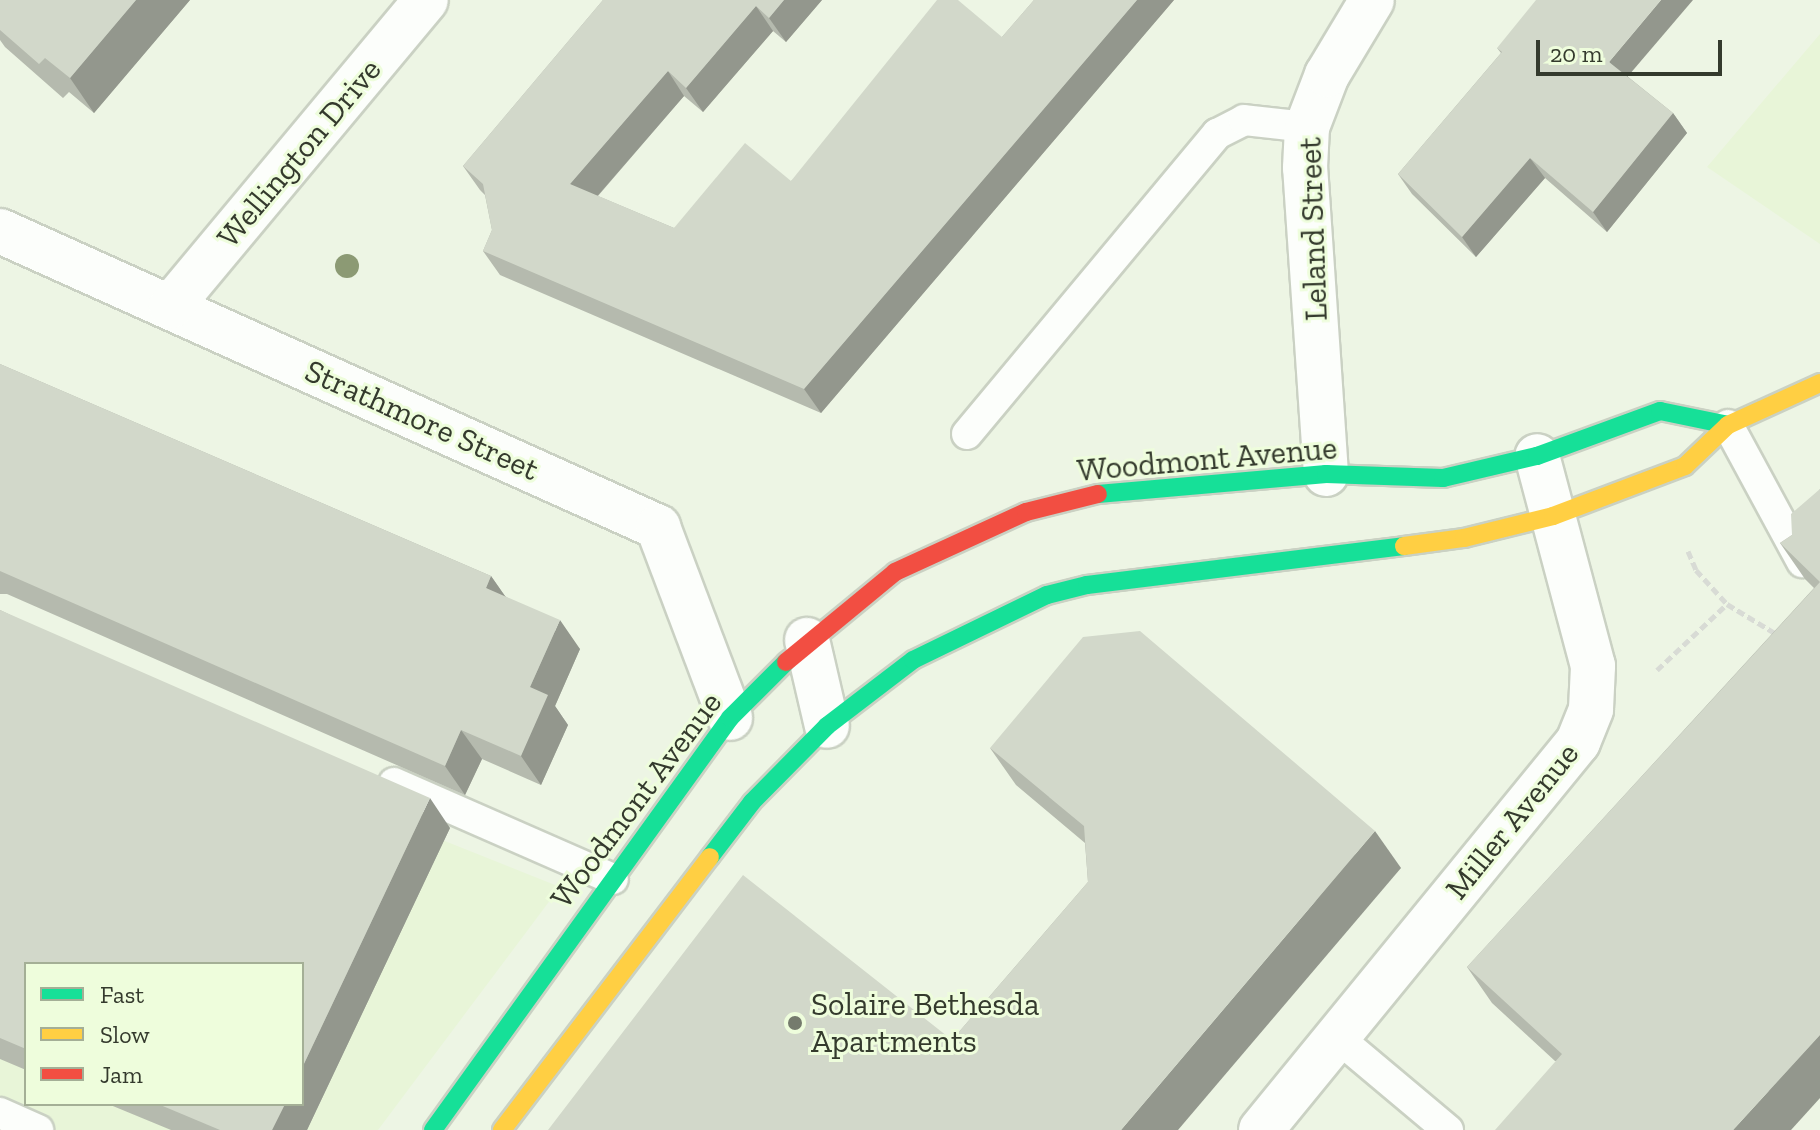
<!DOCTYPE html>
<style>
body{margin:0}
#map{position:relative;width:1820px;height:1130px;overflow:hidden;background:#edf5e4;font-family:"Zilla Slab",serif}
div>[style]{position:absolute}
.built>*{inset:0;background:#e8f5d8}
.path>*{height:5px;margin-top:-2.5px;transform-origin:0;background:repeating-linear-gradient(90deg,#d8dbd5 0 8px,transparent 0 12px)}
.roads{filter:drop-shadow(2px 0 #cad1c3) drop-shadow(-2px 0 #cad1c3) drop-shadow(0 2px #cad1c3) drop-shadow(0 -2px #cad1c3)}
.lane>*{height:30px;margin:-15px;padding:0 15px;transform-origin:15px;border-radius:15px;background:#fcfefb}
.street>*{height:44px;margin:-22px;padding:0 22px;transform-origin:22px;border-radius:22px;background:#fcfefb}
.fast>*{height:18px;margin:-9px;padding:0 9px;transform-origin:9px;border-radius:9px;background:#16e098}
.slow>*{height:18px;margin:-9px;padding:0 9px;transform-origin:9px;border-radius:9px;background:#ffcf43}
.jam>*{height:18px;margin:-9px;padding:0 9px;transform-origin:9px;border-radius:9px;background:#f24e42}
.trees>*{width:24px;height:24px;margin:-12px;border-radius:50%;background:#8c9a74}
.wall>*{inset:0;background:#b5baae}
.shaded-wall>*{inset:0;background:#93978d}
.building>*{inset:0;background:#d2d8ca}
.dots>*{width:22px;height:22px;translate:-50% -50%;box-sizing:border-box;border:4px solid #eefddc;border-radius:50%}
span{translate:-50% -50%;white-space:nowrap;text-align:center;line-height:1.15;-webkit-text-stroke:6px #eefddc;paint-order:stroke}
.street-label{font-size:32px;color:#343a2d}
.poi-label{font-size:32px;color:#343a2d}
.left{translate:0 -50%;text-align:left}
.legend{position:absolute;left:24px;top:962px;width:280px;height:144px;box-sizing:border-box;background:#eefddc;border:2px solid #a4af96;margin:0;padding:10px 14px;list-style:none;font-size:24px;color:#343a2d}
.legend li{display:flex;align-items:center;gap:16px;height:40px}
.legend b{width:40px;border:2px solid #a4af96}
.scale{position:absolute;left:1536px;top:40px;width:186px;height:36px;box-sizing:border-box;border:4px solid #343a2d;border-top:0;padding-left:10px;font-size:24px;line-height:28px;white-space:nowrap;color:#343a2d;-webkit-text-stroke:6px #eefddc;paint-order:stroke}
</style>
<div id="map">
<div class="built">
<i style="clip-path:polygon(1820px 34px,1820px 244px,1707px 167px)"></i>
<i style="clip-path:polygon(evenodd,0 650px,367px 810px,560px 887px,378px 1130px,0 1130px,0 650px,26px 964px,302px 964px,302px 1104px,26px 1104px,26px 964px)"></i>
</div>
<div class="path">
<i style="left:1688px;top:551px;width:21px;rotate:67deg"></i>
<i style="left:1696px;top:570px;width:46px;rotate:47.6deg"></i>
<i style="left:1727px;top:604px;width:60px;rotate:31.3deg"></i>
<i style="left:1657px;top:670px;width:96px;rotate:-43.3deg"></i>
</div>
<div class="roads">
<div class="lane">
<i style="left:1728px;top:425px;width:156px;rotate:61.6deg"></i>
<i style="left:967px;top:434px;width:391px;rotate:-50.2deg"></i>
<i style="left:1217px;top:134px;width:30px;rotate:-27deg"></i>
<i style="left:1244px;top:120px;width:63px;rotate:6.3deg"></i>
<i style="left:394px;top:783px;width:239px;rotate:23.7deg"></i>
<i style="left:1337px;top:1037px;width:145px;rotate:40deg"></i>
<i style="left:0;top:1113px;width:42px;rotate:24.1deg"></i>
</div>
<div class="street">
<i style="left:0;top:231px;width:722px;rotate:24.22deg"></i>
<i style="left:658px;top:527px;width:204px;rotate:69.3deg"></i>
<i style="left:171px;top:306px;width:398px;rotate:-50.2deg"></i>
<i style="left:1326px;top:474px;width:307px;rotate:-93.9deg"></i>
<i style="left:1305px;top:168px;width:41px;rotate:-87.2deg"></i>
<i style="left:1307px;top:127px;width:56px;rotate:-69deg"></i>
<i style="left:1327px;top:75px;width:87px;rotate:-59deg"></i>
<i style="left:807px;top:640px;width:88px;rotate:76.9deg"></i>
<i style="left:1261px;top:1130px;width:501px;rotate:-50.75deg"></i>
<i style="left:1578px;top:742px;width:35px;rotate:-68deg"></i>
<i style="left:1591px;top:709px;width:43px;rotate:-87.3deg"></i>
<i style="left:1593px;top:666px;width:217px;rotate:-104.9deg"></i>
</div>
<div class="fast">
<i style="left:1098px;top:494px;width:229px;rotate:-5deg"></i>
<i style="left:1326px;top:474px;width:117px;rotate:2deg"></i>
<i style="left:1443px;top:478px;width:97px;rotate:-13.2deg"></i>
<i style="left:1537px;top:456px;width:131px;rotate:-20.1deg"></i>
<i style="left:1660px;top:411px;width:69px;rotate:11.6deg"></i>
<i style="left:710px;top:857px;width:69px;rotate:-52.6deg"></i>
<i style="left:752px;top:802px;width:107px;rotate:-45.4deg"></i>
<i style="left:827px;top:726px;width:108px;rotate:-37.5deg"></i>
<i style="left:913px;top:660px;width:149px;rotate:-25.9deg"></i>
<i style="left:1047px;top:595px;width:41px;rotate:-14deg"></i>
<i style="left:1087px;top:585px;width:319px;rotate:-7deg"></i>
<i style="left:433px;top:1130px;width:508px;rotate:-54.21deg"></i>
<i style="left:730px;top:718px;width:79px;rotate:-45deg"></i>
</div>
<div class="slow">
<i style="left:1404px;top:546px;width:61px;rotate:-7.6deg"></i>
<i style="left:1464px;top:538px;width:92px;rotate:-13.9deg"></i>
<i style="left:1553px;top:516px;width:141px;rotate:-20.7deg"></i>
<i style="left:1685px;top:466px;width:59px;rotate:-43.6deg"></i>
<i style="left:1728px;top:425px;width:101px;rotate:-24.5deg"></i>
<i style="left:502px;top:1130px;width:343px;rotate:-52.7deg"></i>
</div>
<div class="jam">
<i style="left:786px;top:662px;width:141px;rotate:-39.5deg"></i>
<i style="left:895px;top:572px;width:144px;rotate:-24.6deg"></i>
<i style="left:1026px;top:512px;width:74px;rotate:-14deg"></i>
</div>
</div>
<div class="trees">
<i style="left:347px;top:266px"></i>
</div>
<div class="wall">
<i style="clip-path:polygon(0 0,190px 0,94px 113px,69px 92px,63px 98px,5px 47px,0 40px)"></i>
<i style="clip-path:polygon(603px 0,822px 0,786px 42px,773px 31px,703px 112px,684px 96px,598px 196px,674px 228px,791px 181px,1002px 37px,1034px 0,1174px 0,821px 413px,500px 275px,483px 251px,492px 230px,485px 195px,480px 190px,463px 166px)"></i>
<i style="clip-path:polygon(1497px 48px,1627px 76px,1673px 113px,1687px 133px,1607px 232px,1545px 178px,1476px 257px,1412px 194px,1398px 174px,1501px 53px)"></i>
<i style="clip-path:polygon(0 364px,491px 576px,505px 596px,580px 649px,555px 706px,568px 725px,541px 785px,482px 759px,465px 795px,7px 594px,0 594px)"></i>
<i style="clip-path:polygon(1820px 489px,1820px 1098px,1555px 1061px,1492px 1003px,1467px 967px,1814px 588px,1805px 579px,1780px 543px,1792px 535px)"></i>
<i style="clip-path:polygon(0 610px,450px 828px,307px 1130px,171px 1130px,108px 1104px,302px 1104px,26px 964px,26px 1070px,0 1059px)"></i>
<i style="clip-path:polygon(990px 748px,1401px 868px,952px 1040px,1088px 882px,1085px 843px,1016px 785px)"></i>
</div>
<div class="shaded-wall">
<i style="clip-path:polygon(136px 0,190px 0,94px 113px,70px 78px)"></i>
<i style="clip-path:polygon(784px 0,822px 0,786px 42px,769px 18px)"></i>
<i style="clip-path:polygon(1137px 0,1174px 0,821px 413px,804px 389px)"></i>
<i style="clip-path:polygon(1661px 0,1693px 0,1623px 82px,1609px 62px)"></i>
<i style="clip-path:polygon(756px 6px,773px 31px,703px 112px,686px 88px)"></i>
<i style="clip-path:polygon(668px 71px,684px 96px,587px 208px,570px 184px)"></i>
<i style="clip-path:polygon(1673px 113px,1687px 133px,1607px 232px,1593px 212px)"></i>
<i style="clip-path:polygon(1530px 158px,1545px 178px,1476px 257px,1462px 237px)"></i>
<i style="clip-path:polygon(491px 576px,512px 606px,486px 588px)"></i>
<i style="clip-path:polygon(560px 620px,580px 649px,555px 706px,568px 725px,541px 785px,521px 756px,530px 687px)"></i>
<i style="clip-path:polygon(461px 730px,482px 759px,465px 795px,445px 766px)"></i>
<i style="clip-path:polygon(430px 798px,450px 828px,307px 1130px,272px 1130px,285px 1104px,302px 1104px,302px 1068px)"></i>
<i style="clip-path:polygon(1375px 831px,1401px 868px,1178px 1130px,1121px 1130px)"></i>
<i style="clip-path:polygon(1820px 1035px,1820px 1098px,1791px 1130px,1733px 1130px)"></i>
</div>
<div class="building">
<i style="clip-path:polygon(0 0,136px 0,70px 78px,45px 58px,39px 64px,0 30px)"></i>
<i style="clip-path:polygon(603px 0,784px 0,769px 18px,756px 6px,686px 88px,668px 71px,570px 184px,674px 228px,745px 143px,791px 181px,937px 0,958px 0,1002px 37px,1034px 0,1137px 0,804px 389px,483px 251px,492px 230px,483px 184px,463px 166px)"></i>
<i style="clip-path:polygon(1536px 0,1661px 0,1609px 62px,1673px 113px,1593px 212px,1530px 158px,1462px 237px,1398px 174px,1502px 52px,1497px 48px)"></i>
<i style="clip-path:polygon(0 364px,491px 576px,486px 588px,560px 620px,530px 687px,548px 695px,521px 756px,461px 730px,445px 766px,0 571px)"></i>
<i style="clip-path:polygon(1820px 489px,1820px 1035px,1733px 1130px,1495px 1130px,1562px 1054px,1467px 967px,1820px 582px,1780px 543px,1792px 535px,1791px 514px)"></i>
<i style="clip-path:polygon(0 610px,430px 798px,302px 1068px,302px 964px,26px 964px,26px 1049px,0 1038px)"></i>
<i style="clip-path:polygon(1140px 631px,1375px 831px,1121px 1130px,548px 1130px,743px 875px,952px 1040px,1088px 882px,1084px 826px,990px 748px,1083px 637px)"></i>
<i style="clip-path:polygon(158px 1104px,285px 1104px,272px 1130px,220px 1130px)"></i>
</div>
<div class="dots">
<i style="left:795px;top:1023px;background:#757b6d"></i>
</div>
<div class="street-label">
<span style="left:299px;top:153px;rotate:-50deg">Wellington Drive</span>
<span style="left:1313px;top:229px;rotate:-92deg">Leland Street</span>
<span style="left:422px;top:420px;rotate:24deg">Strathmore Street</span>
<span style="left:1207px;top:459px;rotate:-5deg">Woodmont Avenue</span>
<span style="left:636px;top:800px;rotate:-53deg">Woodmont Avenue</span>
<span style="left:1512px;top:821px;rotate:-51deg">Miller Avenue</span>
</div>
<div class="poi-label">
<span class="left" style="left:811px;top:1023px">Solaire Bethesda<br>Apartments</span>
</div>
<ul class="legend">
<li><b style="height:10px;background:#16e098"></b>Fast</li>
<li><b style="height:10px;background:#ffcf43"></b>Slow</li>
<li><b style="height:10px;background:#f24e42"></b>Jam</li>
</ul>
<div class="scale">20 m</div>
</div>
